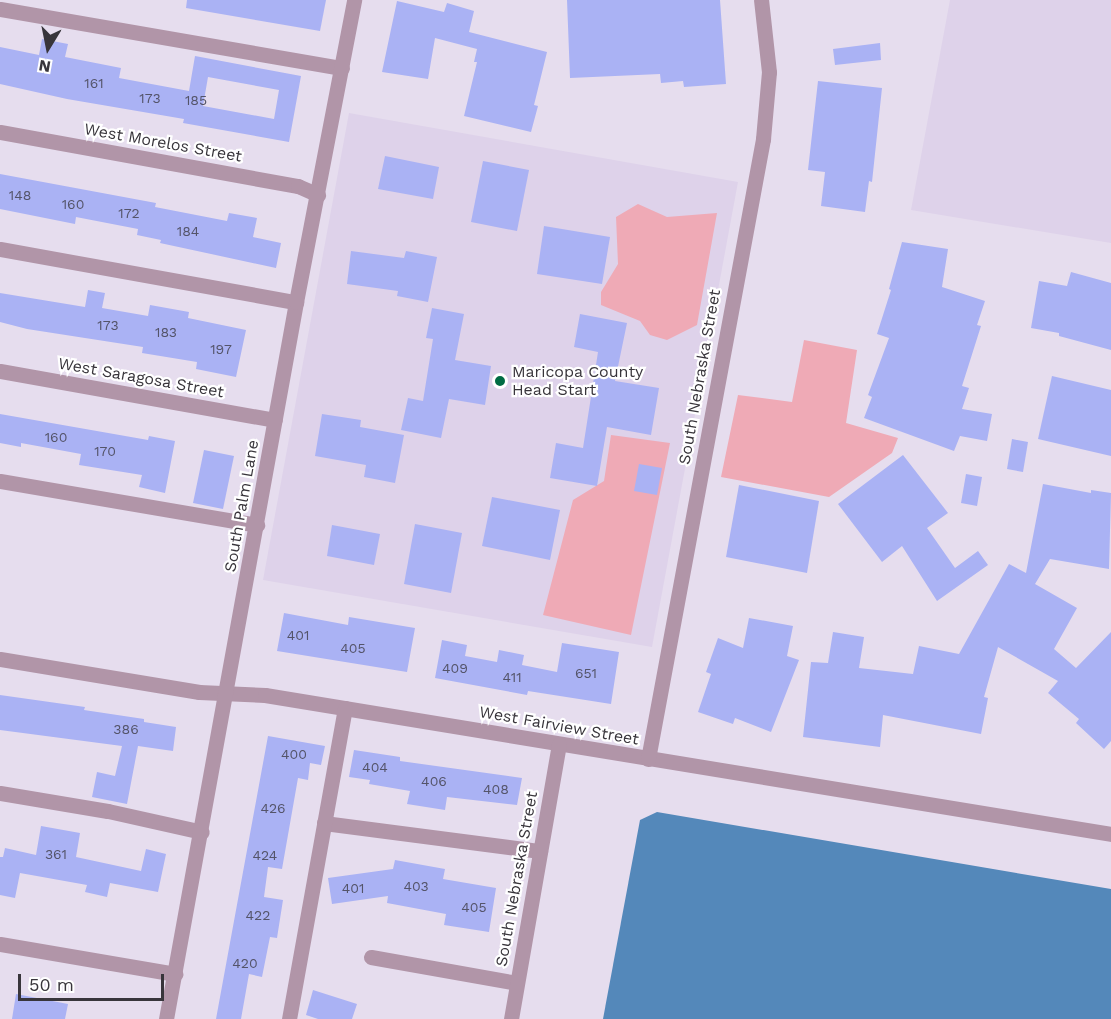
<!DOCTYPE html>
<style>
body{margin:0}
#map{position:relative;width:1111px;height:1019px;overflow:hidden;background:#e6ddee;font-family:"Work Sans",sans-serif}
div>[style]{position:absolute}
.built>*{inset:0;background:#ded2ea}
.green>*{inset:0;background:#efaab6}
.water>*{inset:0;background:#5488ba}
.building>*{inset:0;background:#aab2f4}
.minor>*{height:15px;margin:-7.5px;padding:0 7.5px;transform-origin:7.5px;border-radius:7.5px;background:#b195a8}
.dots>*{width:16px;height:16px;translate:-50% -50%;box-sizing:border-box;border:3px solid #fff;border-radius:50%}
span{translate:-50% -50%;white-space:nowrap;text-align:center;line-height:1.15;-webkit-text-stroke:4.5px #fff;paint-order:stroke}
.number-label{font-size:14px;color:#545469}
.number-label span{-webkit-text-stroke-width:0}
.street-label{font-size:16px;color:#38353b}
.poi-label{font-size:16px;color:#38353b}
.left{translate:0 -50%;text-align:left}
.north{position:absolute;left:18px;top:18px;width:60px;height:60px;-webkit-text-stroke:4px #fff;paint-order:stroke;rotate:190deg;font-size:16px;font-weight:700;line-height:24px;text-align:center;color:#38353b}
.north::after{content:'';display:block;margin:auto;width:21px;height:27px;background:#38353b;clip-path:polygon(50% 0,100% 100%,50% 72%,0 100%)}
.scale{position:absolute;left:18px;top:974px;width:146px;height:27px;box-sizing:border-box;border:3px solid #38353b;border-top:0;padding-left:8px;font-size:18px;line-height:21px;white-space:nowrap;color:#38353b;-webkit-text-stroke:4px #fff;paint-order:stroke}
</style>
<div id="map">
<div class="built">
<i style="clip-path:polygon(950px 0,1111px 0,1111px 243px,911px 210px)"></i>
<i style="clip-path:polygon(349px 113px,738px 182px,652px 647px,263px 580px)"></i>
</div>
<div class="green">
<i style="clip-path:polygon(638px 204px,667px 217px,717px 213px,697px 325px,667px 340px,650px 335px,640px 321px,601px 305px,601px 292px,618px 264px,616px 217px)"></i>
<i style="clip-path:polygon(804px 340px,857px 350px,846px 423px,898px 438px,892px 453px,829px 497px,721px 477px,738px 395px,792px 402px)"></i>
<i style="clip-path:polygon(611px 435px,670px 443px,631px 635px,543px 615px,573px 500px,604px 481px)"></i>
</div>
<div class="water">
<i style="clip-path:polygon(657px 812px,1111px 889px,1111px 1019px,603px 1019px,640px 820px)"></i>
</div>
<div class="building">
<i style="clip-path:polygon(187px 0,326px 0,320px 31px,186px 8px)"></i>
<i style="clip-path:polygon(567px 0,720px 0,726px 84px,684px 87px,683px 81px,661px 83px,660px 74px,570px 78px)"></i>
<i style="clip-path:polygon(397px 1px,444px 12px,447px 3px,474px 11px,469px 32px,547px 52px,534px 105px,538px 106px,531px 132px,464px 116px,477px 62px,474px 62px,477px 49px,435px 38px,428px 79px,382px 72px)"></i>
<i style="clip-path:polygon(evenodd,42px 39px,68px 44px,65px 57px,121px 68px,119px 78px,189px 91px,195px 56px,301px 76px,289px 142px,183px 123px,184px 119px,67px 99px,0 84px,0 47px,39px 55px,42px 39px,208px 77px,279px 90px,274px 119px,203px 106px,208px 77px)"></i>
<i style="clip-path:polygon(880px 43px,881px 60px,835px 65px,833px 49px)"></i>
<i style="clip-path:polygon(818px 81px,882px 88px,872px 182px,869px 181px,865px 212px,821px 206px,825px 172px,808px 170px)"></i>
<i style="clip-path:polygon(385px 156px,439px 167px,433px 199px,378px 189px)"></i>
<i style="clip-path:polygon(483px 161px,529px 170px,517px 231px,471px 222px)"></i>
<i style="clip-path:polygon(0 174px,156px 203px,155px 207px,227px 221px,229px 213px,257px 218px,253px 237px,281px 243px,276px 268px,160px 243px,161px 240px,137px 235px,138px 229px,76px 217px,75px 224px,0 209px)"></i>
<i style="clip-path:polygon(544px 226px,610px 237px,602px 284px,537px 274px)"></i>
<i style="clip-path:polygon(902px 242px,948px 249px,942px 287px,985px 301px,977px 325px,981px 326px,962px 386px,969px 388px,962px 409px,992px 414px,987px 441px,960px 436px,954px 451px,864px 418px,872px 397px,868px 395px,889px 338px,877px 334px,891px 290px,889px 289px)"></i>
<i style="clip-path:polygon(351px 251px,404px 258px,406px 251px,437px 257px,428px 302px,397px 296px,398px 291px,347px 284px)"></i>
<i style="clip-path:polygon(1071px 272px,1111px 283px,1111px 350px,1059px 336px,1059px 333px,1031px 328px,1039px 281px,1067px 286px)"></i>
<i style="clip-path:polygon(88px 290px,105px 293px,102px 308px,148px 316px,150px 305px,189px 312px,188px 318px,246px 330px,236px 377px,196px 369px,197px 362px,142px 353px,143px 347px,27px 329px,0 322px,0 293px,85px 307px)"></i>
<i style="clip-path:polygon(432px 308px,464px 314px,455px 360px,491px 366px,485px 405px,449px 399px,441px 438px,401px 430px,408px 398px,423px 401px,433px 339px,426px 338px)"></i>
<i style="clip-path:polygon(580px 314px,627px 323px,615px 381px,659px 388px,651px 435px,607px 427px,597px 486px,550px 478px,556px 443px,583px 448px,598px 352px,574px 347px)"></i>
<i style="clip-path:polygon(1052px 376px,1111px 390px,1111px 456px,1038px 439px)"></i>
<i style="clip-path:polygon(0 414px,148px 440px,149px 436px,175px 441px,165px 493px,139px 487px,142px 475px,79px 465px,81px 454px,21px 443px,21px 447px,0 443px)"></i>
<i style="clip-path:polygon(322px 414px,361px 420px,360px 427px,404px 435px,395px 483px,364px 477px,366px 465px,315px 456px)"></i>
<i style="clip-path:polygon(1012px 439px,1028px 442px,1023px 472px,1007px 469px)"></i>
<i style="clip-path:polygon(204px 450px,234px 456px,223px 509px,193px 503px)"></i>
<i style="clip-path:polygon(903px 455px,948px 513px,927px 528px,955px 568px,978px 551px,988px 565px,937px 601px,902px 546px,882px 562px,838px 504px)"></i>
<i style="clip-path:polygon(639px 464px,662px 468px,657px 495px,634px 491px)"></i>
<i style="clip-path:polygon(966px 474px,982px 477px,977px 506px,961px 503px)"></i>
<i style="clip-path:polygon(1043px 484px,1091px 493px,1091px 490px,1111px 493px,1109px 569px,1050px 559px,1035px 584px,1077px 608px,1054px 649px,1076px 668px,1111px 632px,1111px 741px,1104px 749px,1076px 723px,1079px 719px,1048px 693px,1058px 681px,998px 647px,984px 697px,988px 698px,981px 734px,883px 715px,880px 747px,803px 737px,811px 662px,828px 663px,833px 632px,864px 637px,859px 668px,913px 674px,919px 646px,959px 654px,1009px 564px,1026px 573px)"></i>
<i style="clip-path:polygon(739px 485px,819px 501px,807px 573px,726px 557px)"></i>
<i style="clip-path:polygon(492px 497px,560px 510px,550px 560px,482px 546px)"></i>
<i style="clip-path:polygon(415px 524px,462px 533px,451px 593px,404px 584px)"></i>
<i style="clip-path:polygon(332px 525px,380px 534px,374px 565px,327px 556px)"></i>
<i style="clip-path:polygon(284px 613px,348px 625px,349px 617px,415px 628px,407px 672px,277px 651px)"></i>
<i style="clip-path:polygon(749px 618px,793px 626px,787px 656px,799px 660px,771px 732px,735px 718px,733px 724px,698px 712px,711px 674px,706px 672px,718px 638px,743px 648px)"></i>
<i style="clip-path:polygon(442px 640px,467px 645px,465px 656px,497px 662px,499px 650px,524px 655px,522px 665px,557px 672px,562px 643px,619px 652px,611px 704px,528px 691px,527px 695px,435px 678px)"></i>
<i style="clip-path:polygon(0 695px,85px 707px,84px 710px,144px 719px,144px 722px,176px 727px,173px 751px,138px 746px,127px 804px,92px 797px,97px 772px,115px 776px,122px 746px,0 730px)"></i>
<i style="clip-path:polygon(268px 736px,325px 746px,321px 765px,310px 763px,308px 780px,298px 778px,282px 869px,268px 867px,264px 897px,283px 900px,277px 938px,270px 937px,262px 977px,249px 974px,241px 1019px,216px 1019px)"></i>
<i style="clip-path:polygon(354px 750px,400px 757px,400px 761px,522px 778px,517px 805px,447px 797px,445px 810px,407px 804px,410px 791px,369px 784px,370px 780px,349px 777px)"></i>
<i style="clip-path:polygon(41px 826px,80px 833px,76px 857px,141px 871px,146px 849px,166px 854px,158px 892px,110px 883px,107px 897px,85px 892px,87px 885px,20px 873px,15px 898px,0 895px,0 857px,3px 857px,5px 848px,36px 855px)"></i>
<i style="clip-path:polygon(395px 860px,445px 869px,443px 879px,496px 888px,489px 932px,444px 925px,446px 914px,387px 903px,388px 896px,332px 904px,328px 878px,393px 869px)"></i>
<i style="clip-path:polygon(313px 990px,357px 1004px,352px 1019px,318px 1019px,306px 1015px)"></i>
<i style="clip-path:polygon(16px 994px,68px 1004px,65px 1019px,12px 1019px)"></i>
</div>
<div class="minor">
<i style="left:0;top:9px;width:347px;rotate:9.8deg"></i>
<i style="left:0;top:132px;width:303px;rotate:10.3deg"></i>
<i style="left:298px;top:186px;width:22px;rotate:24deg"></i>
<i style="left:0;top:249px;width:301px;rotate:10.2deg"></i>
<i style="left:0;top:371px;width:279px;rotate:10.1deg"></i>
<i style="left:0;top:481px;width:261px;rotate:9.7deg"></i>
<i style="left:0;top:659px;width:202px;rotate:9.4deg"></i>
<i style="left:199px;top:692px;width:66px;rotate:2.6deg"></i>
<i style="left:265px;top:695px;width:857px;rotate:9.33deg"></i>
<i style="left:648px;top:759px;width:631px;rotate:-79.49deg"></i>
<i style="left:763px;top:139px;width:67px;rotate:-84.9deg"></i>
<i style="left:769px;top:72px;width:72px;rotate:-96.3deg"></i>
<i style="left:0;top:793px;width:109px;rotate:9.5deg"></i>
<i style="left:108px;top:811px;width:96px;rotate:12.6deg"></i>
<i style="left:324px;top:823px;width:218px;rotate:7.4deg"></i>
<i style="left:0;top:944px;width:178px;rotate:9.7deg"></i>
<i style="left:371px;top:957px;width:148px;rotate:10.1deg"></i>
<i style="left:166px;top:1019px;width:729px;rotate:-79.72deg"></i>
<i style="left:296px;top:302px;width:308px;rotate:-79.1deg"></i>
<i style="left:289px;top:1019px;width:316px;rotate:-79.8deg"></i>
<i style="left:511px;top:1019px;width:279px;rotate:-80.1deg"></i>
</div>
<div class="dots">
<i style="left:500px;top:381px;background:#006b43"></i>
</div>
<div class="number-label">
<span style="left:94px;top:83px">161</span>
<span style="left:150px;top:98px">173</span>
<span style="left:196px;top:100px">185</span>
<span style="left:20px;top:195px">148</span>
<span style="left:73px;top:204px">160</span>
<span style="left:129px;top:213px">172</span>
<span style="left:188px;top:231px">184</span>
<span style="left:108px;top:325px">173</span>
<span style="left:166px;top:332px">183</span>
<span style="left:221px;top:349px">197</span>
<span style="left:56px;top:437px">160</span>
<span style="left:105px;top:451px">170</span>
<span style="left:298px;top:635px">401</span>
<span style="left:353px;top:648px">405</span>
<span style="left:455px;top:668px">409</span>
<span style="left:586px;top:673px">651</span>
<span style="left:512px;top:677px">411</span>
<span style="left:126px;top:729px">386</span>
<span style="left:294px;top:754px">400</span>
<span style="left:375px;top:767px">404</span>
<span style="left:434px;top:781px">406</span>
<span style="left:496px;top:789px">408</span>
<span style="left:273px;top:808px">426</span>
<span style="left:56px;top:854px">361</span>
<span style="left:265px;top:855px">424</span>
<span style="left:416px;top:886px">403</span>
<span style="left:353px;top:888px">401</span>
<span style="left:474px;top:907px">405</span>
<span style="left:258px;top:915px">422</span>
<span style="left:245px;top:963px">420</span>
</div>
<div class="street-label">
<span style="left:163px;top:143px;rotate:10deg">West Morelos Street</span>
<span style="left:700px;top:377px;rotate:-80deg">South Nebraska Street</span>
<span style="left:141px;top:378px;rotate:10deg">West Saragosa Street</span>
<span style="left:242px;top:506px;rotate:-80deg">South Palm Lane</span>
<span style="left:559px;top:726px;rotate:10deg">West Fairview Street</span>
<span style="left:517px;top:879px;rotate:-80deg">South Nebraska Street</span>
</div>
<div class="poi-label">
<span class="left" style="left:512px;top:381px">Maricopa County<br>Head Start</span>
</div>
<div class="north">N</div>
<div class="scale">50 m</div>
</div>
